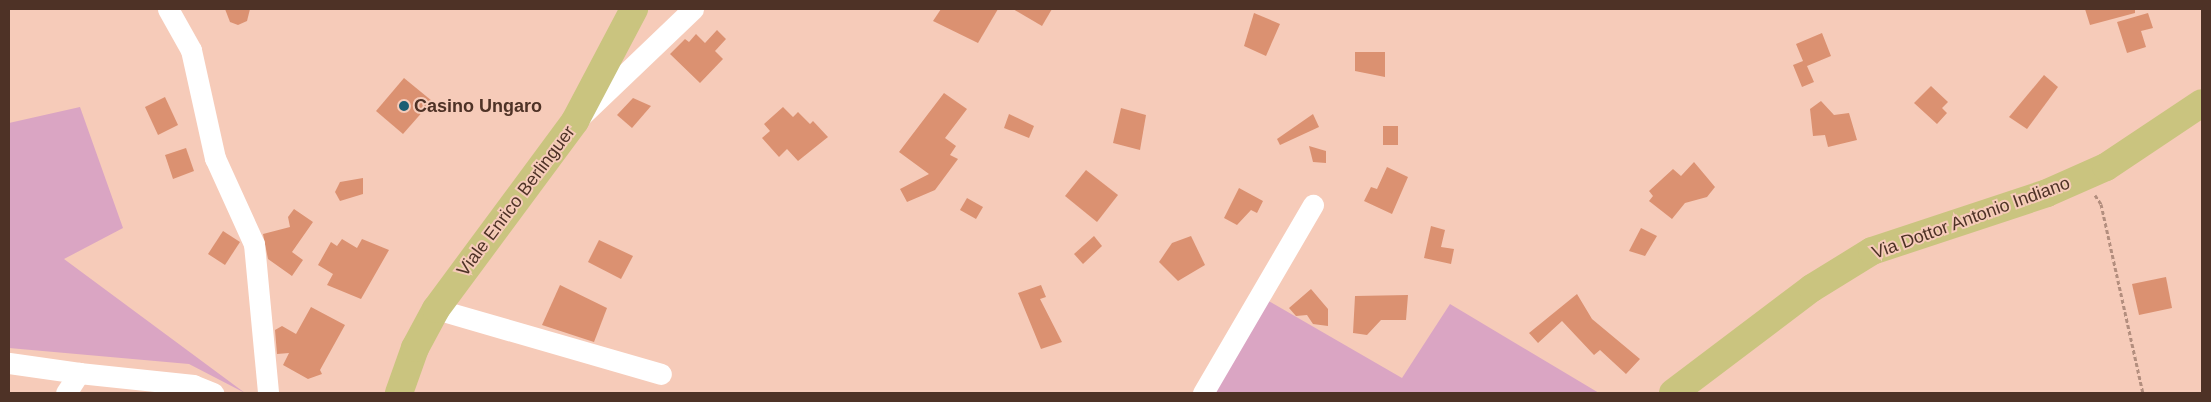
<!DOCTYPE html>
<style>
body{margin:0}
#map{position:relative;width:2211px;height:402px;overflow:hidden;background:#f6cbb9;font-family:Helvetica,sans-serif}
div>[style]{position:absolute}
.green>*{inset:0;background:#daa5c3}
.building>*{inset:0;background:#db9171}
.path>*{height:3px;margin-top:-1.5px;transform-origin:0;background:repeating-linear-gradient(90deg,#b38e7e 0 4px,transparent 0 6.5px)}
.minor>*{height:21px;margin:-10.5px;padding:0 10.5px;transform-origin:10.5px;border-radius:10.5px;background:#fff}
.major>*{height:28px;margin:-14px;padding:0 14px;transform-origin:14px;border-radius:14px;background:#cac47f}
.dots>*{width:14px;height:14px;translate:-50% -50%;box-sizing:border-box;border:2px solid #f6cbb9;border-radius:50%}
span{translate:-50% -50%;white-space:nowrap;text-align:center;line-height:1.15;-webkit-text-stroke:4px #f6cbb9;paint-order:stroke}
.poi-label{font-size:18px;color:#4e3226;font-weight:700}
.left{translate:0 -50%;text-align:left}
.street-label{font-size:18px;color:#4e3226}
.frame{position:absolute;inset:0;border:10px solid #4e3226;pointer-events:none}
</style>
<div id="map">
<div class="green">
<i style="clip-path:polygon(80px 107px,123px 228px,64px 259px,245px 393px,189px 364px,9px 348px,9px 123px)"></i>
<i style="clip-path:polygon(1267px 300px,1402px 378px,1450px 304px,1599px 393px,1213px 393px)"></i>
</div>
<div class="building">
<i style="clip-path:polygon(225px 9px,250px 9px,247px 21px,238px 25px,230px 22px)"></i>
<i style="clip-path:polygon(941px 9px,998px 9px,978px 43px,933px 21px)"></i>
<i style="clip-path:polygon(1013px 9px,1052px 9px,1042px 26px)"></i>
<i style="clip-path:polygon(2085px 9px,2135px 9px,2135px 13px,2090px 25px)"></i>
<i style="clip-path:polygon(1254px 13px,1280px 24px,1266px 56px,1244px 46px)"></i>
<i style="clip-path:polygon(2148px 13px,2153px 28px,2141px 31px,2146px 47px,2127px 53px,2117px 22px)"></i>
<i style="clip-path:polygon(717px 30px,726px 39px,715px 51px,723px 59px,700px 83px,670px 54px,685px 39px,689px 42px,696px 34px,705px 43px)"></i>
<i style="clip-path:polygon(1822px 33px,1831px 56px,1807px 66px,1814px 82px,1802px 87px,1793px 65px,1803px 61px,1796px 44px)"></i>
<i style="clip-path:polygon(1355px 52px,1385px 52px,1385px 77px,1355px 71px)"></i>
<i style="clip-path:polygon(2044px 75px,2058px 87px,2027px 129px,2009px 117px)"></i>
<i style="clip-path:polygon(404px 78px,432px 101px,403px 134px,376px 111px)"></i>
<i style="clip-path:polygon(1931px 86px,1948px 102px,1942px 108px,1947px 113px,1937px 124px,1914px 103px)"></i>
<i style="clip-path:polygon(944px 93px,967px 109px,945px 138px,956px 146px,950px 155px,958px 159px,935px 190px,907px 202px,900px 189px,929px 174px,899px 152px)"></i>
<i style="clip-path:polygon(165px 97px,178px 125px,158px 135px,145px 107px)"></i>
<i style="clip-path:polygon(633px 98px,651px 106px,632px 128px,617px 115px)"></i>
<i style="clip-path:polygon(1821px 101px,1834px 115px,1849px 113px,1857px 140px,1828px 147px,1825px 135px,1813px 136px,1810px 109px)"></i>
<i style="clip-path:polygon(783px 107px,793px 117px,798px 112px,810px 124px,813px 121px,828px 137px,798px 161px,787px 149px,779px 157px,762px 138px,770px 131px,764px 124px)"></i>
<i style="clip-path:polygon(1121px 108px,1146px 115px,1140px 150px,1113px 143px)"></i>
<i style="clip-path:polygon(1009px 114px,1034px 126px,1029px 138px,1004px 128px)"></i>
<i style="clip-path:polygon(1313px 114px,1319px 127px,1280px 145px,1277px 139px)"></i>
<i style="clip-path:polygon(1383px 126px,1398px 126px,1398px 145px,1383px 145px)"></i>
<i style="clip-path:polygon(1309px 146px,1326px 151px,1326px 163px,1313px 162px)"></i>
<i style="clip-path:polygon(186px 148px,194px 171px,173px 179px,165px 155px)"></i>
<i style="clip-path:polygon(1694px 162px,1715px 187px,1707px 197px,1685px 203px,1672px 219px,1649px 201px,1653px 196px,1649px 191px,1673px 169px,1681px 176px)"></i>
<i style="clip-path:polygon(1387px 167px,1408px 177px,1392px 214px,1364px 201px,1371px 187px,1377px 189px)"></i>
<i style="clip-path:polygon(1086px 170px,1118px 195px,1097px 222px,1065px 196px)"></i>
<i style="clip-path:polygon(363px 178px,363px 194px,340px 201px,335px 192px,340px 182px)"></i>
<i style="clip-path:polygon(1239px 188px,1263px 201px,1257px 213px,1251px 210px,1237px 225px,1224px 218px)"></i>
<i style="clip-path:polygon(967px 198px,983px 207px,976px 219px,960px 210px)"></i>
<i style="clip-path:polygon(294px 209px,313px 222px,292px 252px,303px 260px,292px 276px,268px 259px,263px 234px,290px 227px,288px 217px)"></i>
<i style="clip-path:polygon(1431px 226px,1445px 230px,1441px 247px,1454px 249px,1451px 264px,1424px 258px)"></i>
<i style="clip-path:polygon(1641px 228px,1657px 236px,1645px 256px,1629px 251px)"></i>
<i style="clip-path:polygon(223px 231px,240px 242px,225px 265px,208px 254px)"></i>
<i style="clip-path:polygon(1094px 236px,1102px 246px,1083px 264px,1074px 254px)"></i>
<i style="clip-path:polygon(1191px 236px,1205px 265px,1178px 281px,1159px 262px,1172px 243px)"></i>
<i style="clip-path:polygon(342px 239px,357px 248px,362px 239px,389px 250px,361px 299px,327px 285px,333px 274px,318px 265px,331px 242px,337px 246px)"></i>
<i style="clip-path:polygon(599px 240px,633px 256px,621px 279px,588px 262px)"></i>
<i style="clip-path:polygon(2166px 277px,2172px 308px,2139px 315px,2132px 284px)"></i>
<i style="clip-path:polygon(560px 285px,607px 308px,594px 342px,542px 325px)"></i>
<i style="clip-path:polygon(1041px 285px,1046px 297px,1040px 299px,1062px 342px,1041px 349px,1018px 293px)"></i>
<i style="clip-path:polygon(1311px 289px,1328px 309px,1328px 326px,1313px 324px,1307px 315px,1296px 316px,1289px 308px)"></i>
<i style="clip-path:polygon(1577px 294px,1592px 319px,1640px 359px,1626px 374px,1600px 350px,1594px 355px,1562px 321px,1538px 343px,1529px 333px)"></i>
<i style="clip-path:polygon(1408px 295px,1406px 320px,1381px 320px,1367px 335px,1353px 333px,1355px 296px)"></i>
<i style="clip-path:polygon(311px 307px,345px 325px,320px 370px,322px 374px,308px 379px,283px 365px,289px 353px,277px 354px,275px 330px,282px 326px,296px 334px)"></i>
</div>
<div class="path">
<i style="left:2095px;top:195px;width:11px;rotate:56deg"></i>
<i style="left:2101px;top:204px;width:194px;rotate:77.5deg"></i>
</div>
<div class="minor">
<i style="left:168px;top:9px;width:47px;rotate:60.7deg"></i>
<i style="left:191px;top:50px;width:111px;rotate:77.5deg"></i>
<i style="left:215px;top:158px;width:94px;rotate:65.6deg"></i>
<i style="left:254px;top:244px;width:150px;rotate:84.6deg"></i>
<i style="left:581px;top:116px;width:155px;rotate:-43.7deg"></i>
<i style="left:436px;top:309px;width:234px;rotate:16.1deg"></i>
<i style="left:9px;top:363px;width:71px;rotate:8.1deg"></i>
<i style="left:66px;top:393px;width:24px;rotate:-57deg"></i>
<i style="left:79px;top:373px;width:115px;rotate:6deg"></i>
<i style="left:193px;top:385px;width:22px;rotate:22deg"></i>
<i style="left:1203px;top:393px;width:218px;rotate:-59.7deg"></i>
</div>
<div class="major">
<i style="left:399px;top:393px;width:48px;rotate:-70.4deg"></i>
<i style="left:415px;top:348px;width:44px;rotate:-61.7deg"></i>
<i style="left:436px;top:309px;width:234px;rotate:-53.5deg"></i>
<i style="left:575px;top:121px;width:127px;rotate:-62.2deg"></i>
<i style="left:1673px;top:393px;width:174px;rotate:-37.1deg"></i>
<i style="left:1812px;top:288px;width:70px;rotate:-31.7deg"></i>
<i style="left:1872px;top:251px;width:184px;rotate:-18.3deg"></i>
<i style="left:2047px;top:193px;width:64px;rotate:-23.8deg"></i>
<i style="left:2106px;top:167px;width:115px;rotate:-33.7deg"></i>
</div>
<div class="dots">
<i style="left:404px;top:106px;background:#1d5e73"></i>
</div>
<div class="poi-label">
<span class="left" style="left:414px;top:106px">Casino Ungaro</span>
</div>
<div class="street-label">
<span style="left:516px;top:201px;rotate:-53deg">Viale Enrico Berlinguer</span>
<span style="left:1971px;top:218px;rotate:-20deg">Via Dottor Antonio Indiano</span>
</div>
<div class="frame"></div>
</div>
